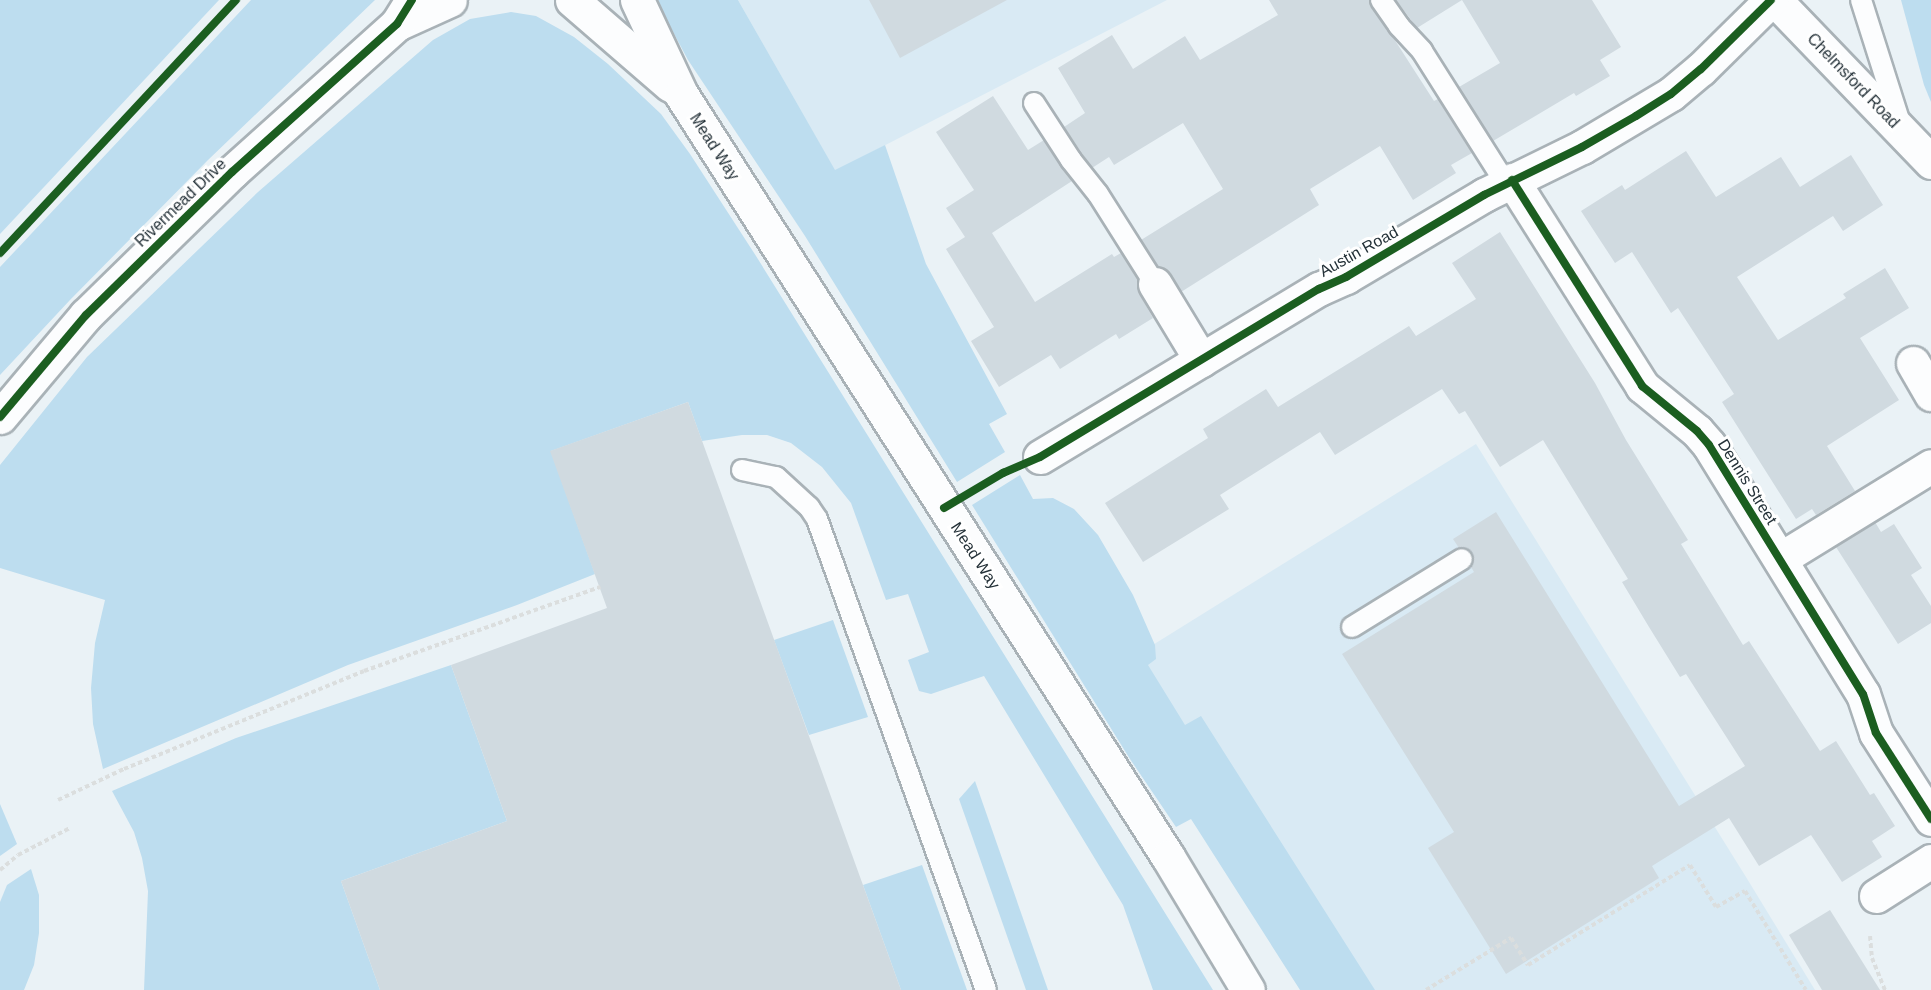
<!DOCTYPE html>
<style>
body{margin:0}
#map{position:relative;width:1931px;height:990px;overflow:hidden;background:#eaf2f6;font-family:Helvetica,sans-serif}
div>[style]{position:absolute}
.built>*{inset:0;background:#d9eaf4}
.green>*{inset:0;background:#bdddef}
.building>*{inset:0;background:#d0dae0}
.path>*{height:4px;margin-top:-2px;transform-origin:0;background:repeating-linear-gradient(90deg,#dbdede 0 4.5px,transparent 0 7.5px)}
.roads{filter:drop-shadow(2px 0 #a9b2b7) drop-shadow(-2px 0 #a9b2b7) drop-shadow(0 2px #a9b2b7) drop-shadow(0 -2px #a9b2b7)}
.lane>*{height:20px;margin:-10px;padding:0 10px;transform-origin:10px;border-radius:10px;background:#fcfdfe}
.street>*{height:33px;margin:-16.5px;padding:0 16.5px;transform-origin:16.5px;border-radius:16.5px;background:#fcfdfe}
.secondary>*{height:33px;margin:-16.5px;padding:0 16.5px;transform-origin:16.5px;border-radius:16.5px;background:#fcfdfe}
.cycleway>*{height:8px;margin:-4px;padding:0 4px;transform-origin:4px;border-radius:4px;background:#1b5e20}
span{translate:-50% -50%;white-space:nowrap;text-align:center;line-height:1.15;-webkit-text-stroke:6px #fff;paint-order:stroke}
.street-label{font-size:16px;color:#243138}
</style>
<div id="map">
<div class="built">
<i style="clip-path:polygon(738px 0,1167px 0,835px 171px)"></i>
<i style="clip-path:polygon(1476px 444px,1746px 877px,1815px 990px,1306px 990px,1111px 671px)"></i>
</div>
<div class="green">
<i style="clip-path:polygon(0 0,219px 0,0 234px)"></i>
<i style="clip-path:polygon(251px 0,375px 0,208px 160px,70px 300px,0 375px,0 267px)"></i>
<i style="clip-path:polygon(656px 0,738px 0,835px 170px,885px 145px,926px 264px,1007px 414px,989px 424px,1005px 452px,957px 482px,805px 236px,688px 60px)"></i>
<i style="clip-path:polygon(1901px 0,1931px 0,1931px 102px,1924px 85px)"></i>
<i style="clip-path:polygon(511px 12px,536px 16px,574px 37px,608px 64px,661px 114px,690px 154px,756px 256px,1213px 990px,1153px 990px,1123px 905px,984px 676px,931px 694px,919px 691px,908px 660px,929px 652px,908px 594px,886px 600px,851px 503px,822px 467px,791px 443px,767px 435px,742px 435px,702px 441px,688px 402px,551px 451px,595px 574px,517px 605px,348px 665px,103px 769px,93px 724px,91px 688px,95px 643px,105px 600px,0 568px,0 465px,87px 357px,258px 192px,433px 40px,470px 19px)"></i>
<i style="clip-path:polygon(1020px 475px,1033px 499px,1053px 498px,1074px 509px,1098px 535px,1133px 595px,1155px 645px,1156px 659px,1148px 665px,1185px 725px,1201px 716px,1375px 990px,1300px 990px,1191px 819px,1176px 827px,1130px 759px,972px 505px)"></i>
<i style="clip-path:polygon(833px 620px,868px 717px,809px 735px,774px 640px)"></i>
<i style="clip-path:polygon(451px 665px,507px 821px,341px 881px,380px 990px,144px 990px,148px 891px,142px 858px,134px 832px,112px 791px,236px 738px)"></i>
<i style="clip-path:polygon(975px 781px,1048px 990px,1026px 990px,959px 799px)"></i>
<i style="clip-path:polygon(0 804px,17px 844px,0 856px)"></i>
<i style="clip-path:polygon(922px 865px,967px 990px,901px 990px,863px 885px)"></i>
<i style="clip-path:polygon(31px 869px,39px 895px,39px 933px,34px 965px,24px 990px,0 990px,0 902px,7px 885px)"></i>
</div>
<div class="building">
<i style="clip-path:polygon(869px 0,1007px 0,900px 58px)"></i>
<i style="clip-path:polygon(1269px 0,1369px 0,1434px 101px,1438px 99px,1472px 153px,1451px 165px,1456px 173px,1413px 200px,1380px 146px,1310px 189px,1319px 205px,1181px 292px,1171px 274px,1158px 266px,1141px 240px,1223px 189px,1183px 123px,1114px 165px,1109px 157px,1092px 168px,1064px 127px,1085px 113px,1058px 68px,1112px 35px,1133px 69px,1185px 36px,1200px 60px,1278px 15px)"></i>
<i style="clip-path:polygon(1396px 0,1592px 0,1621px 47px,1600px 60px,1610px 76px,1576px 96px,1574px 93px,1493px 141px,1459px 87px,1500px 63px,1462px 0,1417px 28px)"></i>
<i style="clip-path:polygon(993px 96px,1028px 150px,1044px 140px,1072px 181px,992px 233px,1035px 302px,1112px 254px,1114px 257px,1121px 253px,1138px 279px,1139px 293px,1153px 318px,1119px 339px,1116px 334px,1060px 369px,1051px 355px,999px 387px,971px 341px,994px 327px,946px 249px,965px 237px,946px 208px,974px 190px,936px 132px)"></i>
<i style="clip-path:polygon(1686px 151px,1716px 197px,1781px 157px,1800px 187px,1851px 155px,1883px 205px,1843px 231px,1833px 216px,1737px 277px,1778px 340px,1846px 298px,1843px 294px,1885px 268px,1909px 308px,1860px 338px,1899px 400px,1827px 446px,1855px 491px,1816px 515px,1812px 509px,1796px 519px,1722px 402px,1734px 394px,1678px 308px,1671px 313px,1632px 252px,1615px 263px,1581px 211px,1622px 185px,1625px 190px)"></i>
<i style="clip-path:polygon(1500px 232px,1595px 383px,1626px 440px,1688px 540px,1681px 544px,1743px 645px,1749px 641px,1820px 751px,1836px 741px,1870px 795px,1874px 793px,1895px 826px,1872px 841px,1882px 857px,1842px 882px,1811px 835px,1759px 866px,1729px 818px,1652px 866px,1659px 878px,1506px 974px,1428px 848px,1454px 832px,1342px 654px,1474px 572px,1471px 567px,1474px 559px,1472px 552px,1467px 548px,1459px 548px,1453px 539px,1496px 512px,1679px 806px,1745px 766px,1686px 674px,1680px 677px,1649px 627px,1622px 582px,1628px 579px,1543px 440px,1500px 467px,1465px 411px,1459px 414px,1442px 389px,1335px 455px,1320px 432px,1220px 495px,1229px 509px,1143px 562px,1105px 503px,1208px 438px,1203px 429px,1266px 389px,1278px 407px,1409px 326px,1416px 336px,1476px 299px,1452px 263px)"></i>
<i style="clip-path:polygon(688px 402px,901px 990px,380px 990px,341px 881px,507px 821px,451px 665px,607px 608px,550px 451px)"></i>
<i style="clip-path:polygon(1875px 522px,1881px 532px,1894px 524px,1922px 568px,1911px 575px,1931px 606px,1931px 623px,1898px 644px,1836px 547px)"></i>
<i style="clip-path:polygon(1830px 910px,1880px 990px,1822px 990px,1789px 935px)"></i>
</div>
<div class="path">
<i style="left:58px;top:800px;width:73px;rotate:-25.2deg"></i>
<i style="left:124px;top:769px;width:259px;rotate:-22.2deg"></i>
<i style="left:364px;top:671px;width:251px;rotate:-19.6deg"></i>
<i style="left:0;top:870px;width:23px;rotate:-40deg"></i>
<i style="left:18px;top:855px;width:59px;rotate:-27.4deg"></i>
<i style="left:1870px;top:936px;width:22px;rotate:85deg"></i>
<i style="left:1872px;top:958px;width:35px;rotate:68deg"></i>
<i style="left:1426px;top:990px;width:100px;rotate:-31.5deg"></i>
<i style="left:1511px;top:938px;width:32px;rotate:58deg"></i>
<i style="left:1528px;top:965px;width:190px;rotate:-31.7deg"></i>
<i style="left:1690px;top:865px;width:49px;rotate:58.2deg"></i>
<i style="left:1716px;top:907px;width:33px;rotate:-29deg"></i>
<i style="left:1745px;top:891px;width:116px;rotate:58.4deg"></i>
</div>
<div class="roads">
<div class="lane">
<i style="left:1381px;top:0;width:32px;rotate:55deg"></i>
<i style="left:1399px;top:26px;width:34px;rotate:47deg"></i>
<i style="left:1422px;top:51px;width:157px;rotate:57.7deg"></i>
<i style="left:1861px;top:0;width:129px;rotate:72.4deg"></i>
<i style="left:1034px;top:103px;width:68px;rotate:57deg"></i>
<i style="left:1071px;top:160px;width:43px;rotate:51.5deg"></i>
<i style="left:1098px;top:194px;width:107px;rotate:57.7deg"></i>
<i style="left:742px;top:470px;width:35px;rotate:12deg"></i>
<i style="left:776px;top:477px;width:45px;rotate:42.3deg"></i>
<i style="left:809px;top:507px;width:14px;rotate:56deg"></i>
<i style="left:817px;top:519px;width:500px;rotate:70.26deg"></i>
<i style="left:1352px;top:627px;width:129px;rotate:-31.7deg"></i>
</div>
<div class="street">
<i style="left:1775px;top:0;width:225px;rotate:46.1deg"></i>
<i style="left:397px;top:24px;width:58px;rotate:-24.4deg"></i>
<i style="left:1512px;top:180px;width:244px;rotate:57.7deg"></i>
<i style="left:1642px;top:386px;width:71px;rotate:39.3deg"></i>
<i style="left:1697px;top:431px;width:18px;rotate:49deg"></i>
<i style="left:1709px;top:445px;width:293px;rotate:58.3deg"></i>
<i style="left:1863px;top:694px;width:41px;rotate:71.6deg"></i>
<i style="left:1876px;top:733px;width:102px;rotate:57.4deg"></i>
<i style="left:1155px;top:284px;width:89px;rotate:58.8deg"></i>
<i style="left:1913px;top:363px;width:36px;rotate:60deg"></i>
<i style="left:0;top:417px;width:133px;rotate:-49.9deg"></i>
<i style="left:86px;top:315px;width:204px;rotate:-44.4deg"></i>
<i style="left:232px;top:172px;width:222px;rotate:-41.9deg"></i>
<i style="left:397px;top:24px;width:28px;rotate:-58deg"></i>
<i style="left:1040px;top:457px;width:326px;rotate:-31.1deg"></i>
<i style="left:1319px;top:289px;width:30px;rotate:-24deg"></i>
<i style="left:1346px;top:277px;width:161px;rotate:-30.7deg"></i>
<i style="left:1484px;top:195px;width:109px;rotate:-26.1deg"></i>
<i style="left:1582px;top:147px;width:104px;rotate:-30.8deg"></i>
<i style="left:1671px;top:94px;width:39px;rotate:-40deg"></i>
<i style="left:1701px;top:69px;width:98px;rotate:-44.6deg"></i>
<i style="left:1780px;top:559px;width:177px;rotate:-31.6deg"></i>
<i style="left:1876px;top:896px;width:65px;rotate:-32.5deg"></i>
</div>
<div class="secondary">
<i style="left:572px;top:0;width:130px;rotate:40.9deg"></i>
<i style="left:637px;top:0;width:104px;rotate:64.9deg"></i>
<i style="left:681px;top:94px;width:905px;rotate:57.45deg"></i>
<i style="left:1168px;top:857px;width:155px;rotate:59deg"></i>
</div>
</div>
<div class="cycleway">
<i style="left:1512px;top:180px;width:244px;rotate:57.7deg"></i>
<i style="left:1642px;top:386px;width:71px;rotate:39.3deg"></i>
<i style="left:1697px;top:431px;width:18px;rotate:49deg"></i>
<i style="left:1709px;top:445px;width:293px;rotate:58.3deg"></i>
<i style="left:1863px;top:694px;width:41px;rotate:71.6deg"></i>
<i style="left:1876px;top:733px;width:102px;rotate:57.4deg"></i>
<i style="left:0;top:253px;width:346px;rotate:-47deg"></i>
<i style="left:0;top:417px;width:133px;rotate:-49.9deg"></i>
<i style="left:86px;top:315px;width:204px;rotate:-44.4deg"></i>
<i style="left:232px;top:172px;width:222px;rotate:-41.9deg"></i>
<i style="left:397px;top:24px;width:28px;rotate:-58deg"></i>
<i style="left:944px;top:508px;width:69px;rotate:-30.7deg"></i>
<i style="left:1003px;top:473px;width:40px;rotate:-23.4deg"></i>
<i style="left:1040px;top:457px;width:326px;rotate:-31.1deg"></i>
<i style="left:1319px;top:289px;width:30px;rotate:-24deg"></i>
<i style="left:1346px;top:277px;width:161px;rotate:-30.7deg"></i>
<i style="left:1484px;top:195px;width:109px;rotate:-26.1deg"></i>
<i style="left:1582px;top:147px;width:62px;rotate:-29.9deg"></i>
<i style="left:1636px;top:116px;width:41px;rotate:-32.2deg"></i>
<i style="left:1671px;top:94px;width:39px;rotate:-40deg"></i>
<i style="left:1701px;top:69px;width:98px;rotate:-44.6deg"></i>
</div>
<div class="street-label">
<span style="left:1853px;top:81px;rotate:46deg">Chelmsford Road</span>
<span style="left:714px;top:147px;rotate:57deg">Mead Way</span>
<span style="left:181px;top:203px;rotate:-44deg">Rivermead Drive</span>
<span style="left:1359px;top:252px;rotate:-29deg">Austin Road</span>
<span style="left:1747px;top:482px;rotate:58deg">Dennis Street</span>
<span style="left:975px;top:556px;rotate:57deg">Mead Way</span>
</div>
</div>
